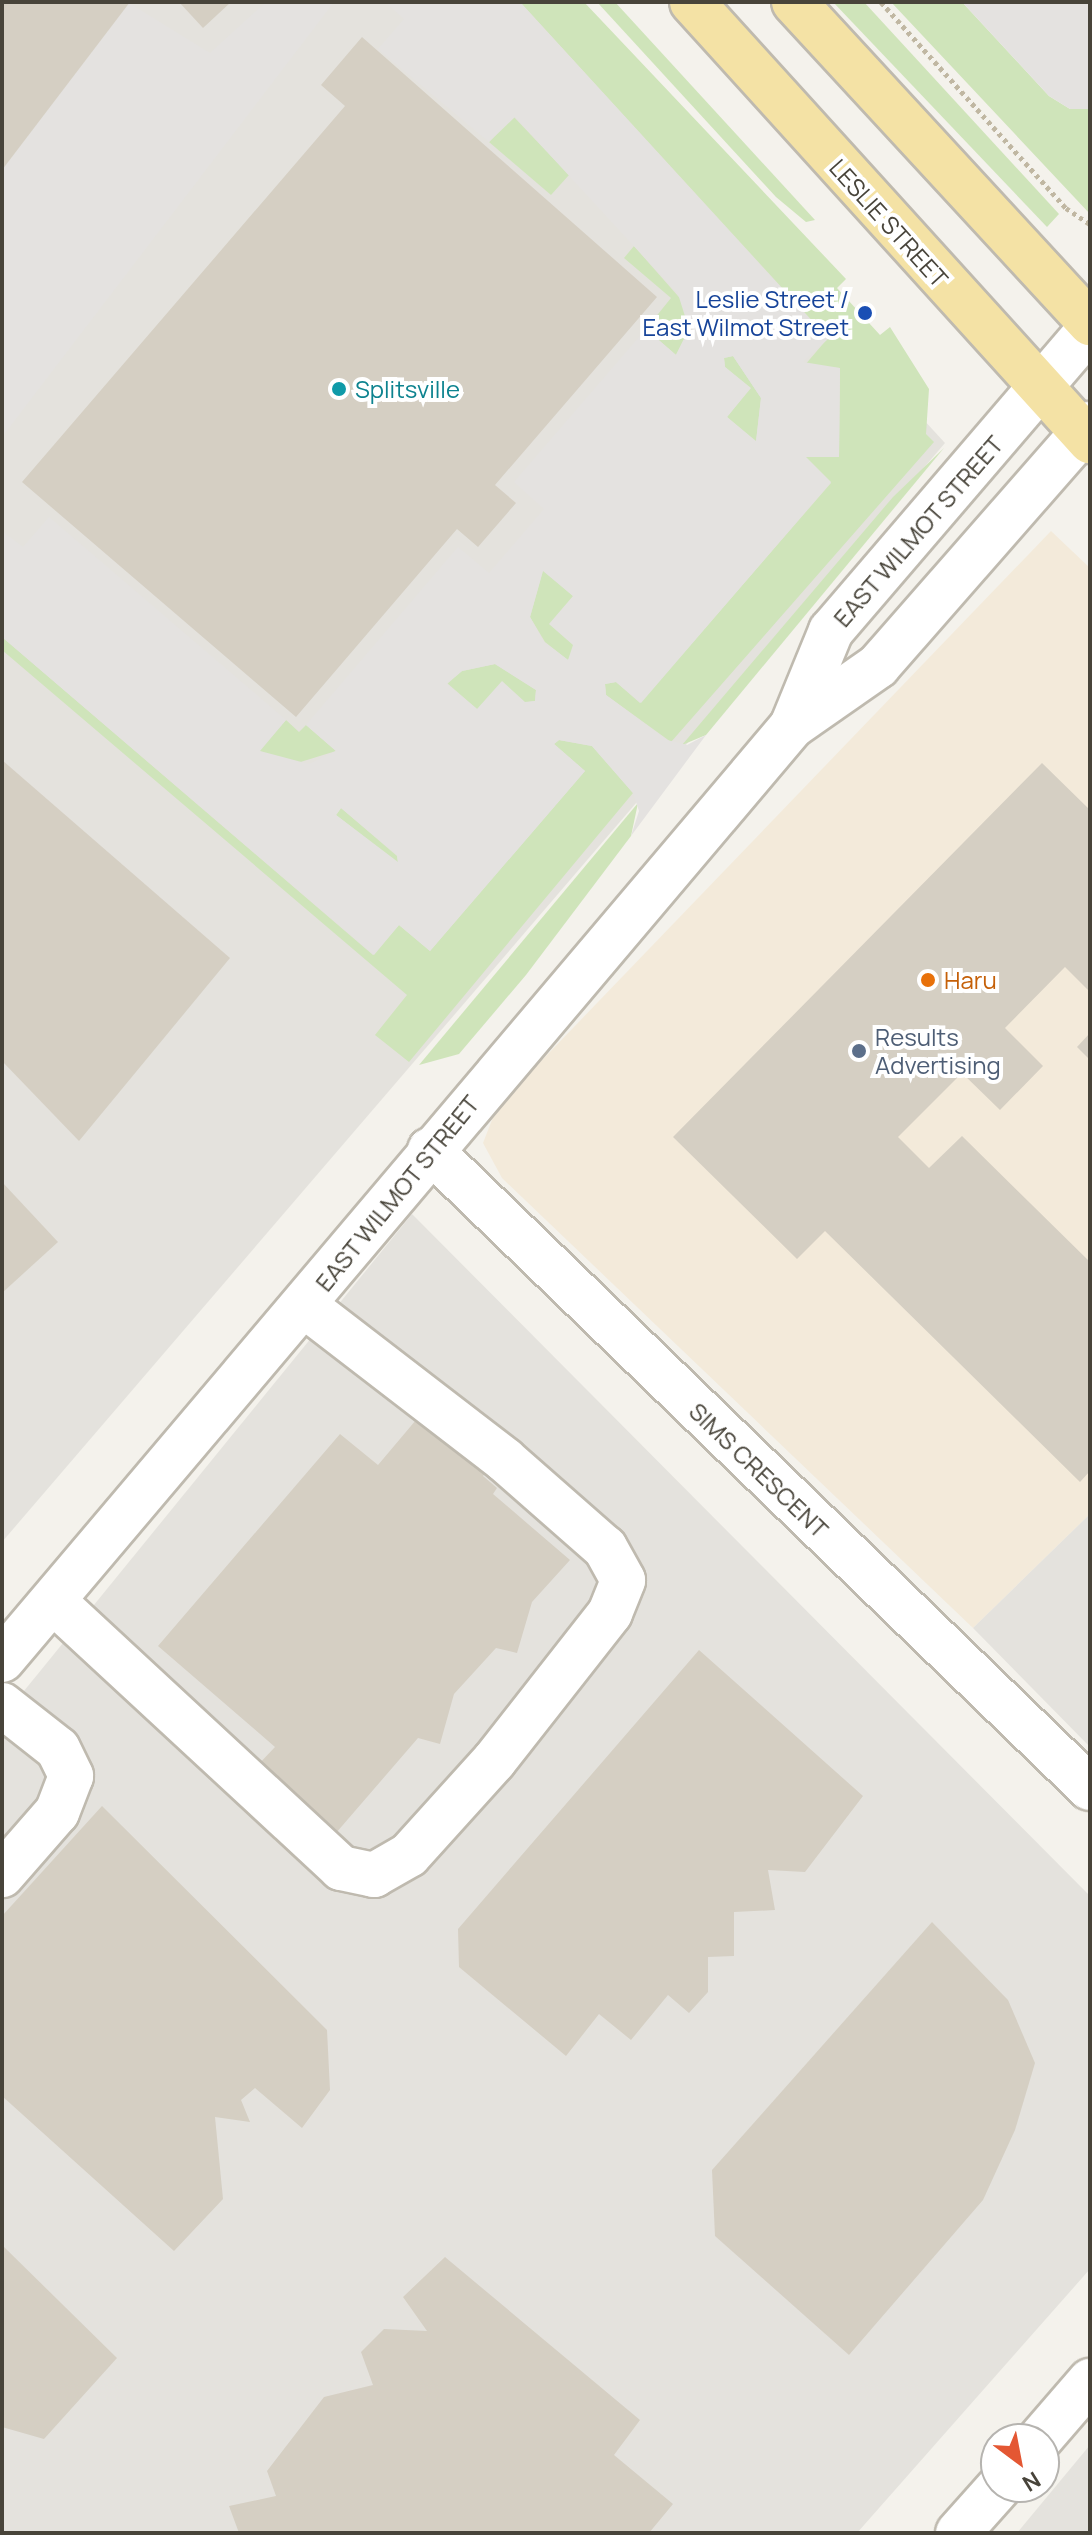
<!DOCTYPE html>
<style>
body{margin:0}
#map{position:relative;width:1092px;height:2535px;overflow:hidden;background:#f4f2ec;font-family:Manrope,sans-serif}
div>[style]{position:absolute}
.commercial>*{inset:0;background:#f3eada}
.industrial>*{inset:0;background:#e4e2dd}
.green>*{inset:0;background:#cfe4ba}
.parking>*{inset:0;background:#e4e2e0}
.building>*{inset:0;background:#d5cfc3}
.path>*{height:5px;margin-top:-2.5px;transform-origin:0;background:repeating-linear-gradient(90deg,#c0b7a2 0 4px,transparent 0 8px)}
.roads{filter:drop-shadow(2px 0 #bfbaaf) drop-shadow(-2px 0 #bfbaaf) drop-shadow(0 2px #bfbaaf) drop-shadow(0 -2px #bfbaaf)}
.minor>*{height:44px;margin:-22px;padding:0 22px;transform-origin:22px;border-radius:22px;background:#fff}
.major>*{height:44px;margin:-22px;padding:0 22px;transform-origin:22px;border-radius:22px;background:#f4e2a5}
.dots>*{width:22px;height:22px;translate:-50% -50%;box-sizing:border-box;border:4px solid #fff;border-radius:50%}
span{translate:-50% -50%;white-space:nowrap;text-align:center;line-height:1.15;-webkit-text-stroke:8px #fff;paint-order:stroke}
.street-label{font-size:24px;color:#48443a}
.transit-label{font-size:24px;color:#164399}
.right{translate:-100% -50%;text-align:right}
.culture-label{font-size:24px;color:#0d838f}
.left{translate:0 -50%;text-align:left}
.food-label{font-size:24px;color:#c56008}
.service-label{font-size:24px;color:#4e5e75}
.frame{position:absolute;inset:0;border:4px solid #48443a;pointer-events:none}
.north{position:absolute;left:980px;top:2423px;width:80px;height:80px;box-sizing:border-box;background:#fff;border:2px solid #b6b4b0;border-radius:50%;rotate:148deg;font-size:22px;font-weight:700;line-height:32px;text-align:center;color:#48443a}
.north::after{content:'';display:block;margin:auto;width:28px;height:36px;background:#e45733;clip-path:polygon(50% 0,100% 100%,50% 72%,0 100%)}
</style>
<div id="map">
<div class="commercial">
<i style="clip-path:polygon(1051px 531px,1090px 568px,1090px 1514px,973px 1628px,502px 1178px,483px 1143px,497px 1107px)"></i>
</div>
<div class="industrial">
<i style="clip-path:polygon(2px 2px,540px 2px,945px 443px,2px 1542px)"></i>
<i style="clip-path:polygon(412px 1214px,1090px 1896px,1090px 2269px,857px 2533px,2px 2533px,2px 1718px)"></i>
<i style="clip-path:polygon(1090px 1514px,1090px 1747px,973px 1628px)"></i>
<i style="clip-path:polygon(1090px 2445px,1090px 2533px,1017px 2533px)"></i>
</div>
<div class="green">
<i style="clip-path:polygon(520px 2px,584px 2px,846px 279px,837px 288px,880px 335px,890px 327px,929px 389px,926px 434px,934px 442px,671px 742px,606px 695px,605px 684px,616px 682px,640px 703px,831px 483px,805px 457px,839px 457px,840px 368px,804px 366px,828px 338px)"></i>
<i style="clip-path:polygon(597px 2px,615px 2px,815px 220px,806px 222px,776px 197px)"></i>
<i style="clip-path:polygon(833px 2px,864px 2px,1059px 214px,1047px 227px)"></i>
<i style="clip-path:polygon(891px 2px,962px 2px,1049px 96px,1070px 109px,1090px 109px,1090px 214px)"></i>
<i style="clip-path:polygon(513px 116px,569px 175px,551px 195px,489px 142px)"></i>
<i style="clip-path:polygon(634px 246px,685px 304px,689px 329px,676px 355px,646px 329px,671px 298px,624px 258px)"></i>
<i style="clip-path:polygon(733px 356px,761px 398px,756px 442px,727px 417px,750px 388px,725px 367px,724px 358px)"></i>
<i style="clip-path:polygon(944px 448px,706px 735px,682px 745px,893px 497px)"></i>
<i style="clip-path:polygon(543px 570px,573px 596px,576px 650px,568px 660px,545px 642px,530px 617px)"></i>
<i style="clip-path:polygon(2px 637px,373px 955px,399px 925px,430px 951px,585px 771px,554px 744px,559px 740px,592px 746px,633px 793px,409px 1062px,375px 1035px,407px 995px,2px 650px)"></i>
<i style="clip-path:polygon(495px 664px,536px 690px,535px 701px,477px 709px,447px 683px,462px 671px)"></i>
<i style="clip-path:polygon(286px 720px,299px 732px,306px 725px,336px 751px,294px 764px,259px 751px)"></i>
<i style="clip-path:polygon(638px 803px,631px 836px,526px 975px,459px 1054px,419px 1065px)"></i>
<i style="clip-path:polygon(341px 808px,397px 856px,398px 863px,336px 815px)"></i>
</div>
<div class="parking">
<i style="clip-path:polygon(266px 2px,334px 2px,2px 437px,2px 170px,129px 3px,210px 53px)"></i>
<i style="clip-path:polygon(evenodd,385px 2px,520px 2px,828px 339px,803px 362px,840px 368px,839px 457px,806px 457px,831px 482px,641px 703px,616px 682px,605px 684px,606px 695px,667px 740px,687px 745px,706px 735px,631px 836px,639px 811px,633px 793px,592px 746px,559px 740px,554px 744px,585px 771px,430px 951px,399px 925px,374px 955px,2px 637px,2px 531px,23px 547px,49px 517px,286px 720px,260px 751px,309px 764px,336px 751px,306px 725px,458px 547px,489px 573px,544px 509px,514px 482px,646px 329px,676px 355px,689px 329px,678px 294px,515px 117px,489px 142px,378px 49px,404px 19px,385px 2px,733px 356px,761px 398px,756px 441px,727px 417px,751px 388px,725px 367px,724px 358px,733px 356px,385px 2px,543px 571px,573px 596px,549px 624px,573px 645px,568px 660px,544px 642px,530px 617px,543px 571px,385px 2px,495px 664px,536px 690px,535px 701px,525px 702px,502px 681px,477px 709px,447px 684px,462px 671px,495px 664px,385px 2px,341px 808px,397px 855px,398px 862px,336px 815px,341px 808px)"></i>
<i style="clip-path:polygon(962px 2px,1090px 2px,1090px 109px,1070px 109px,1049px 96px)"></i>
</div>
<div class="building">
<i style="clip-path:polygon(2px 2px,130px 2px,2px 170px)"></i>
<i style="clip-path:polygon(179px 2px,231px 2px,203px 28px)"></i>
<i style="clip-path:polygon(362px 37px,657px 297px,495px 485px,516px 503px,478px 547px,457px 529px,296px 717px,22px 482px,345px 106px,321px 85px)"></i>
<i style="clip-path:polygon(2px 760px,230px 958px,79px 1141px,2px 1061px)"></i>
<i style="clip-path:polygon(1042px 763px,1090px 810px,1090px 992px,1065px 967px,1005px 1028px,1043px 1066px,1000px 1110px,962px 1073px,898px 1137px,929px 1168px,962px 1136px,1090px 1262px,1090px 1471px,1080px 1482px,825px 1231px,797px 1259px,673px 1137px)"></i>
<i style="clip-path:polygon(1090px 1033px,1090px 1060px,1077px 1047px)"></i>
<i style="clip-path:polygon(2px 1182px,58px 1242px,2px 1293px)"></i>
<i style="clip-path:polygon(416px 1420px,487px 1471px,483px 1476px,497px 1488px,493px 1494px,570px 1560px,532px 1602px,517px 1653px,496px 1648px,454px 1694px,440px 1744px,418px 1738px,336px 1833px,257px 1766px,275px 1747px,158px 1646px,340px 1434px,378px 1465px)"></i>
<i style="clip-path:polygon(699px 1650px,863px 1796px,805px 1872px,768px 1870px,775px 1910px,734px 1912px,734px 1956px,708px 1957px,708px 1992px,689px 2013px,668px 1995px,631px 2040px,599px 2014px,566px 2056px,459px 1967px,458px 1929px)"></i>
<i style="clip-path:polygon(102px 1806px,327px 2030px,330px 2090px,302px 2128px,255px 2088px,241px 2100px,250px 2122px,215px 2117px,223px 2199px,174px 2251px,2px 2096px,2px 1916px)"></i>
<i style="clip-path:polygon(932px 1922px,1008px 2000px,1035px 2063px,1015px 2130px,983px 2200px,849px 2355px,715px 2236px,712px 2170px)"></i>
<i style="clip-path:polygon(2px 2245px,117px 2358px,44px 2439px,2px 2427px)"></i>
<i style="clip-path:polygon(445px 2257px,640px 2420px,614px 2455px,673px 2504px,649px 2533px,239px 2533px,229px 2506px,276px 2496px,267px 2471px,324px 2397px,373px 2385px,361px 2352px,384px 2329px,427px 2331px,403px 2297px)"></i>
</div>
<div class="path">
<i style="left:881px;top:2px;width:277px;rotate:48.1deg"></i>
<i style="left:1066px;top:208px;width:29px;rotate:34deg"></i>
</div>
<div class="roads">
<div class="minor">
<i style="left:792px;top:726px;width:103px;rotate:-67.7deg"></i>
<i style="left:831px;top:631px;width:398px;rotate:-49.4deg"></i>
<i style="left:430px;top:1150px;width:918px;rotate:44.03deg"></i>
<i style="left:53px;top:1601px;width:393px;rotate:42.8deg"></i>
<i style="left:341px;top:1868px;width:34px;rotate:12deg"></i>
<i style="left:374px;top:1875px;width:40px;rotate:-29.7deg"></i>
<i style="left:409px;top:1855px;width:127px;rotate:-47.9deg"></i>
<i style="left:494px;top:1761px;width:188px;rotate:-51.9deg"></i>
<i style="left:610px;top:1613px;width:35px;rotate:-68deg"></i>
<i style="left:623px;top:1580px;width:37px;rotate:-119deg"></i>
<i style="left:605px;top:1548px;width:133px;rotate:-138.7deg"></i>
<i style="left:505px;top:1460px;width:251px;rotate:-142.4deg"></i>
<i style="left:2px;top:1660px;width:1223px;rotate:-49.77deg"></i>
<i style="left:792px;top:726px;width:105px;rotate:-34.9deg"></i>
<i style="left:878px;top:666px;width:322px;rotate:-48.8deg"></i>
<i style="left:2px;top:1705px;width:71px;rotate:38.2deg"></i>
<i style="left:58px;top:1749px;width:30px;rotate:64deg"></i>
<i style="left:71px;top:1776px;width:39px;rotate:111deg"></i>
<i style="left:57px;top:1812px;width:84px;rotate:131.1deg"></i>
<i style="left:1040px;top:2439px;width:77px;rotate:-49.2deg"></i>
<i style="left:958px;top:2533px;width:62px;rotate:-48.3deg"></i>
</div>
<div class="major">
<i style="left:692px;top:2px;width:593px;rotate:47.8deg"></i>
<i style="left:794px;top:2px;width:437px;rotate:47.3deg"></i>
</div>
</div>
<div class="dots">
<i style="left:865px;top:313px;background:#1a4fb4"></i>
<i style="left:339px;top:389px;background:#0f9aa8"></i>
<i style="left:928px;top:980px;background:#e8710a"></i>
<i style="left:859px;top:1051px;background:#5c6f8a"></i>
</div>
<div class="street-label">
<span style="left:889px;top:223px;rotate:48deg">LESLIE STREET</span>
<span style="left:918px;top:531px;rotate:-49deg">EAST WILMOT STREET</span>
<span style="left:397px;top:1193px;rotate:-51deg">EAST WILMOT STREET</span>
<span style="left:759px;top:1470px;rotate:44deg">SIMS CRESCENT</span>
</div>
<div class="transit-label">
<span class="right" style="left:849px;top:313px">Leslie Street /<br>East Wilmot Street</span>
</div>
<div class="culture-label">
<span class="left" style="left:355px;top:389px">Splitsville</span>
</div>
<div class="food-label">
<span class="left" style="left:944px;top:980px">Haru</span>
</div>
<div class="service-label">
<span class="left" style="left:875px;top:1051px">Results<br>Advertising</span>
</div>
<div class="frame"></div>
<div class="north">N</div>
</div>
